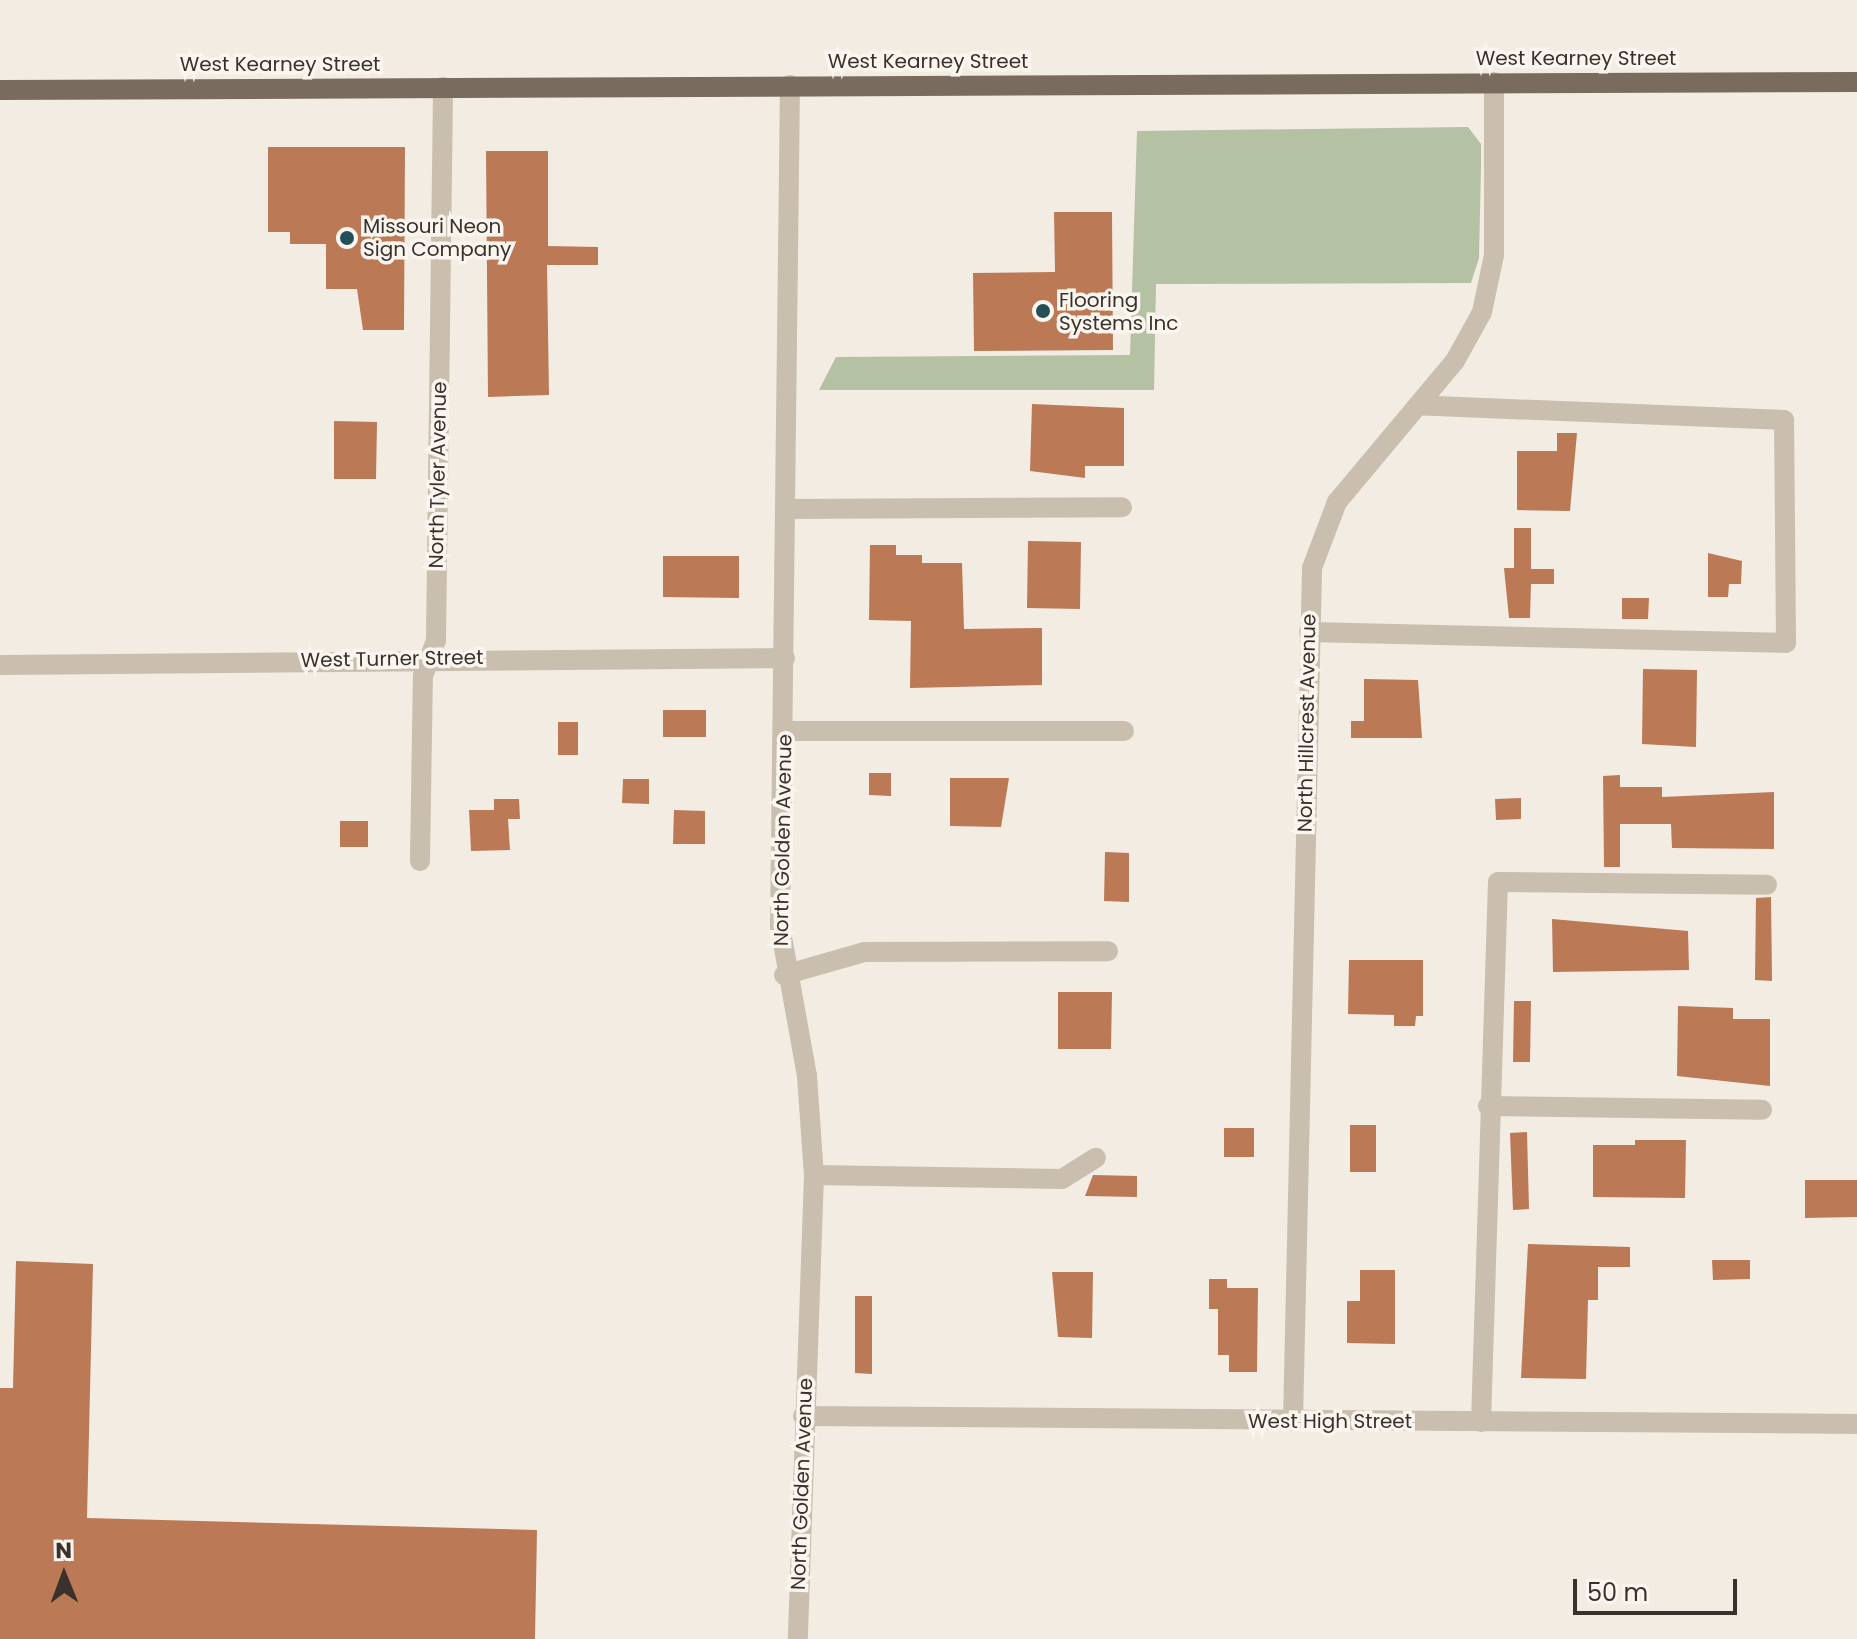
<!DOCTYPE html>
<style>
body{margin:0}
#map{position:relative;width:1857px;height:1639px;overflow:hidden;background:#f2ece3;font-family:Poppins,sans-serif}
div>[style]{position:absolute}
.green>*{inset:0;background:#b4c1a3}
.building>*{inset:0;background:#bc7956}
.minor>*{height:20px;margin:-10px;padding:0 10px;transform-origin:10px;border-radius:10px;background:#cabeaf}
.major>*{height:20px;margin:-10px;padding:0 10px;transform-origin:10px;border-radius:10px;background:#7a6b5f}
.dots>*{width:22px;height:22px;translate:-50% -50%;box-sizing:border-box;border:4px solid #faf6ef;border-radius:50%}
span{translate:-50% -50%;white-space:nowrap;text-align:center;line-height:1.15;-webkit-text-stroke:7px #faf6ef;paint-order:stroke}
.street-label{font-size:20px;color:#39322c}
.poi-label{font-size:20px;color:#39322c}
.left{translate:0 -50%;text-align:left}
.north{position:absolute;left:24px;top:1535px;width:80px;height:80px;-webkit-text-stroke:6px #faf6ef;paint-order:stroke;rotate:359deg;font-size:22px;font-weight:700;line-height:32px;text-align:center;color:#39322c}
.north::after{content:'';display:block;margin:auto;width:28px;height:36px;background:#39322c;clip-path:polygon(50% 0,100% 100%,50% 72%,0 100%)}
.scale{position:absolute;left:1573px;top:1579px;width:164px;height:36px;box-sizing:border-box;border:4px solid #39322c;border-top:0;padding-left:10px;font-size:24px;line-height:28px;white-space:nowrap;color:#39322c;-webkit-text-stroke:6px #faf6ef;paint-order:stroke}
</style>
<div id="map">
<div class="green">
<i style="clip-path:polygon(1468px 127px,1481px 144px,1481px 167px,1479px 258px,1471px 283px,1156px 284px,1154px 390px,819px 390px,836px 357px,1130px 355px,1137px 131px)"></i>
</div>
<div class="building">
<i style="clip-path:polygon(268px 147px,405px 147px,404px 330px,363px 330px,357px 289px,326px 289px,326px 244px,290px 244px,290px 232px,268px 232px)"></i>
<i style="clip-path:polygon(486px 151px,548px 151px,548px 246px,598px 247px,598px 265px,547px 265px,549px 395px,488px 397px)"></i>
<i style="clip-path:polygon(1054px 212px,1112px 212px,1113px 350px,974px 351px,973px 273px,1055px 272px)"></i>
<i style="clip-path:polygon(1032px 404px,1124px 408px,1124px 466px,1085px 466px,1085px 478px,1030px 471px)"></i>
<i style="clip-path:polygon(334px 421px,377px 422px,376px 479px,334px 479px)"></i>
<i style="clip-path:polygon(1557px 433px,1577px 433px,1570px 511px,1517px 510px,1517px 451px,1557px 451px)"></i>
<i style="clip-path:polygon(1514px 528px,1531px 528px,1531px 569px,1554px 569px,1554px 584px,1531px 584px,1530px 618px,1509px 618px,1504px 568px,1514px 568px)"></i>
<i style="clip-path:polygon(1028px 541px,1081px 542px,1080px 609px,1027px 608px)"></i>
<i style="clip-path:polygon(870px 545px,896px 545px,896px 555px,922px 555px,922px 563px,962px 563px,964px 629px,1042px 628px,1042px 685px,910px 688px,911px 621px,869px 620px)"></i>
<i style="clip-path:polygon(1708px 553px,1742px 561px,1741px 584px,1729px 584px,1728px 597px,1708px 597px)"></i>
<i style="clip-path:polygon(663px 556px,739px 556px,739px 598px,663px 597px)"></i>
<i style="clip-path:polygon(1622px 598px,1649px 598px,1648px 619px,1622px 619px)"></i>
<i style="clip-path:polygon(1643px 669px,1697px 670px,1696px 747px,1642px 744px)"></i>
<i style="clip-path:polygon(1364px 679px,1418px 680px,1422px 738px,1351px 738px,1351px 721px,1364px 721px)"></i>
<i style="clip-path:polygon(663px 710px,706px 710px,706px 737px,663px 737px)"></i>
<i style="clip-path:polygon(558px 722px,578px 722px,578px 755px,558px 755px)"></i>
<i style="clip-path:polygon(869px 773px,891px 773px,891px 796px,869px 795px)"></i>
<i style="clip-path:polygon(1620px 775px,1620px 787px,1662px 787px,1662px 797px,1774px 792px,1774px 849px,1672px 848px,1671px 824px,1620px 824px,1620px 867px,1604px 867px,1603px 776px)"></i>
<i style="clip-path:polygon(950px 778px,1009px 778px,1001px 827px,950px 826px)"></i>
<i style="clip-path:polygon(623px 779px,649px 779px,649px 804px,622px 803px)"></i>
<i style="clip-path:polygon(1521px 798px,1521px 819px,1496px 820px,1495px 799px)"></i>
<i style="clip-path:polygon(494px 799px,519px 799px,520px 819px,508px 819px,510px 850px,471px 851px,469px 810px,494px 810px)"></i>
<i style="clip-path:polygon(674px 810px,705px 811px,705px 844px,673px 844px)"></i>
<i style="clip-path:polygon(340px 821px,368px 821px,368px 847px,340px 847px)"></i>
<i style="clip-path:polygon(1105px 852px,1129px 853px,1129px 902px,1104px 901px)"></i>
<i style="clip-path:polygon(1771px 897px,1772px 981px,1755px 980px,1756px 898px)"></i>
<i style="clip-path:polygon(1552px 919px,1688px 931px,1689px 970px,1553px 972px)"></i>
<i style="clip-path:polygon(1349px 960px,1423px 960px,1423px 1016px,1416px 1016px,1415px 1026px,1394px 1026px,1394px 1015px,1348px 1014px)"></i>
<i style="clip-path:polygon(1058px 992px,1112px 992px,1111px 1049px,1058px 1049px)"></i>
<i style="clip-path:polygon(1514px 1001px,1531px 1001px,1530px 1062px,1513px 1062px)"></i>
<i style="clip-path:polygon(1678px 1006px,1733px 1008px,1733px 1019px,1770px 1019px,1770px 1086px,1677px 1076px)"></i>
<i style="clip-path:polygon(1350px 1125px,1376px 1125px,1376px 1172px,1350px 1172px)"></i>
<i style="clip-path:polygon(1224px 1128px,1254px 1128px,1254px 1157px,1224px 1157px)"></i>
<i style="clip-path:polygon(1527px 1132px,1529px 1209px,1513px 1210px,1510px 1133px)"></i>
<i style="clip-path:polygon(1635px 1140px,1686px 1140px,1685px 1198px,1593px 1197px,1593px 1145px,1635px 1145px)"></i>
<i style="clip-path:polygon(1093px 1175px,1137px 1176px,1137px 1197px,1085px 1196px)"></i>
<i style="clip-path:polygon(1805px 1180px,1857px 1180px,1857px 1217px,1805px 1218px)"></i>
<i style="clip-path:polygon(1528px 1244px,1630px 1247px,1630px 1267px,1598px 1267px,1598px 1300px,1588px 1300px,1586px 1379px,1521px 1378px)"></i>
<i style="clip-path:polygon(1712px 1260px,1750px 1260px,1750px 1279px,1713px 1280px)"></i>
<i style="clip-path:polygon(16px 1261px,93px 1264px,87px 1518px,537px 1530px,535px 1639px,0 1639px,0 1388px,13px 1388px)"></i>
<i style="clip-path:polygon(1360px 1270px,1395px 1270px,1395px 1344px,1347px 1343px,1347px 1301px,1360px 1301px)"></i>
<i style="clip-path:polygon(1052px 1272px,1093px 1272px,1092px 1338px,1058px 1337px)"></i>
<i style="clip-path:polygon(1209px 1279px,1227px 1279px,1227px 1288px,1258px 1288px,1257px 1372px,1229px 1372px,1229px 1355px,1218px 1355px,1218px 1309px,1209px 1309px)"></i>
<i style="clip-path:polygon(855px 1296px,872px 1296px,872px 1374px,855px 1373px)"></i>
</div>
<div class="minor">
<i style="left:790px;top:85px;width:841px;rotate:90.68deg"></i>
<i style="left:780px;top:926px;width:152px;rotate:79.8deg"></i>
<i style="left:807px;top:1076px;width:99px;rotate:86deg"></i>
<i style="left:814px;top:1175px;width:464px;rotate:92deg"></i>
<i style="left:785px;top:509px;width:337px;rotate:-0.3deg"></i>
<i style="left:1309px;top:632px;width:477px;rotate:1.3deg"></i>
<i style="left:1786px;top:643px;width:223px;rotate:-90.5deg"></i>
<i style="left:1784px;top:420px;width:366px;rotate:-177.7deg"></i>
<i style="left:0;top:665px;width:785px;rotate:-0.51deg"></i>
<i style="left:784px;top:731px;width:340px"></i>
<i style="left:420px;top:861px;width:185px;rotate:-89.1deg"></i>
<i style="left:423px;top:676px;width:38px;rotate:-70deg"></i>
<i style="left:436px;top:640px;width:553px;rotate:-89.27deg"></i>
<i style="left:784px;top:975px;width:84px;rotate:-15.9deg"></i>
<i style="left:865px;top:952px;width:243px;rotate:-0.2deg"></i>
<i style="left:1488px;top:1106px;width:274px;rotate:0.8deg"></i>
<i style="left:814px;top:1175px;width:248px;rotate:0.9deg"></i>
<i style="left:1062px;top:1179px;width:40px;rotate:-32deg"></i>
<i style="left:803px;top:1416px;width:1054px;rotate:0.43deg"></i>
<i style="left:1293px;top:1421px;width:853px;rotate:-88.72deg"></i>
<i style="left:1312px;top:568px;width:71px;rotate:-69.3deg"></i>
<i style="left:1337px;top:502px;width:184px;rotate:-50.1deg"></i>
<i style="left:1455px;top:361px;width:56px;rotate:-61.1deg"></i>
<i style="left:1482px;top:312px;width:58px;rotate:-78.1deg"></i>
<i style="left:1494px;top:255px;width:173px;rotate:-90deg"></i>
<i style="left:1481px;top:1422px;width:540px;rotate:-88.2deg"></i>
<i style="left:1498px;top:882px;width:269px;rotate:0.6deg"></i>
</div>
<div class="major">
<i style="left:0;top:90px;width:1857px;rotate:-0.25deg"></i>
</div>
<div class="dots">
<i style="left:347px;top:238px;background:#254f58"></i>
<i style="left:1043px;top:311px;background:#254f58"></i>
</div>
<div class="street-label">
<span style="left:1576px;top:58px">West Kearney Street</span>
<span style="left:928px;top:61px">West Kearney Street</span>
<span style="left:280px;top:64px">West Kearney Street</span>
<span style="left:438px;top:475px;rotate:-89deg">North Tyler Avenue</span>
<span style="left:392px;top:659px;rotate:-1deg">West Turner Street</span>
<span style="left:1307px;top:723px;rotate:-89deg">North Hillcrest Avenue</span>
<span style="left:783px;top:840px;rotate:-89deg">North Golden Avenue</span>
<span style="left:1330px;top:1421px">West High Street</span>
<span style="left:802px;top:1484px;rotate:-88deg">North Golden Avenue</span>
</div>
<div class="poi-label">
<span class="left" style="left:363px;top:238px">Missouri Neon<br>Sign Company</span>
<span class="left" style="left:1059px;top:312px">Flooring<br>Systems Inc</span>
</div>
<div class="north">N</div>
<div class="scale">50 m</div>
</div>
